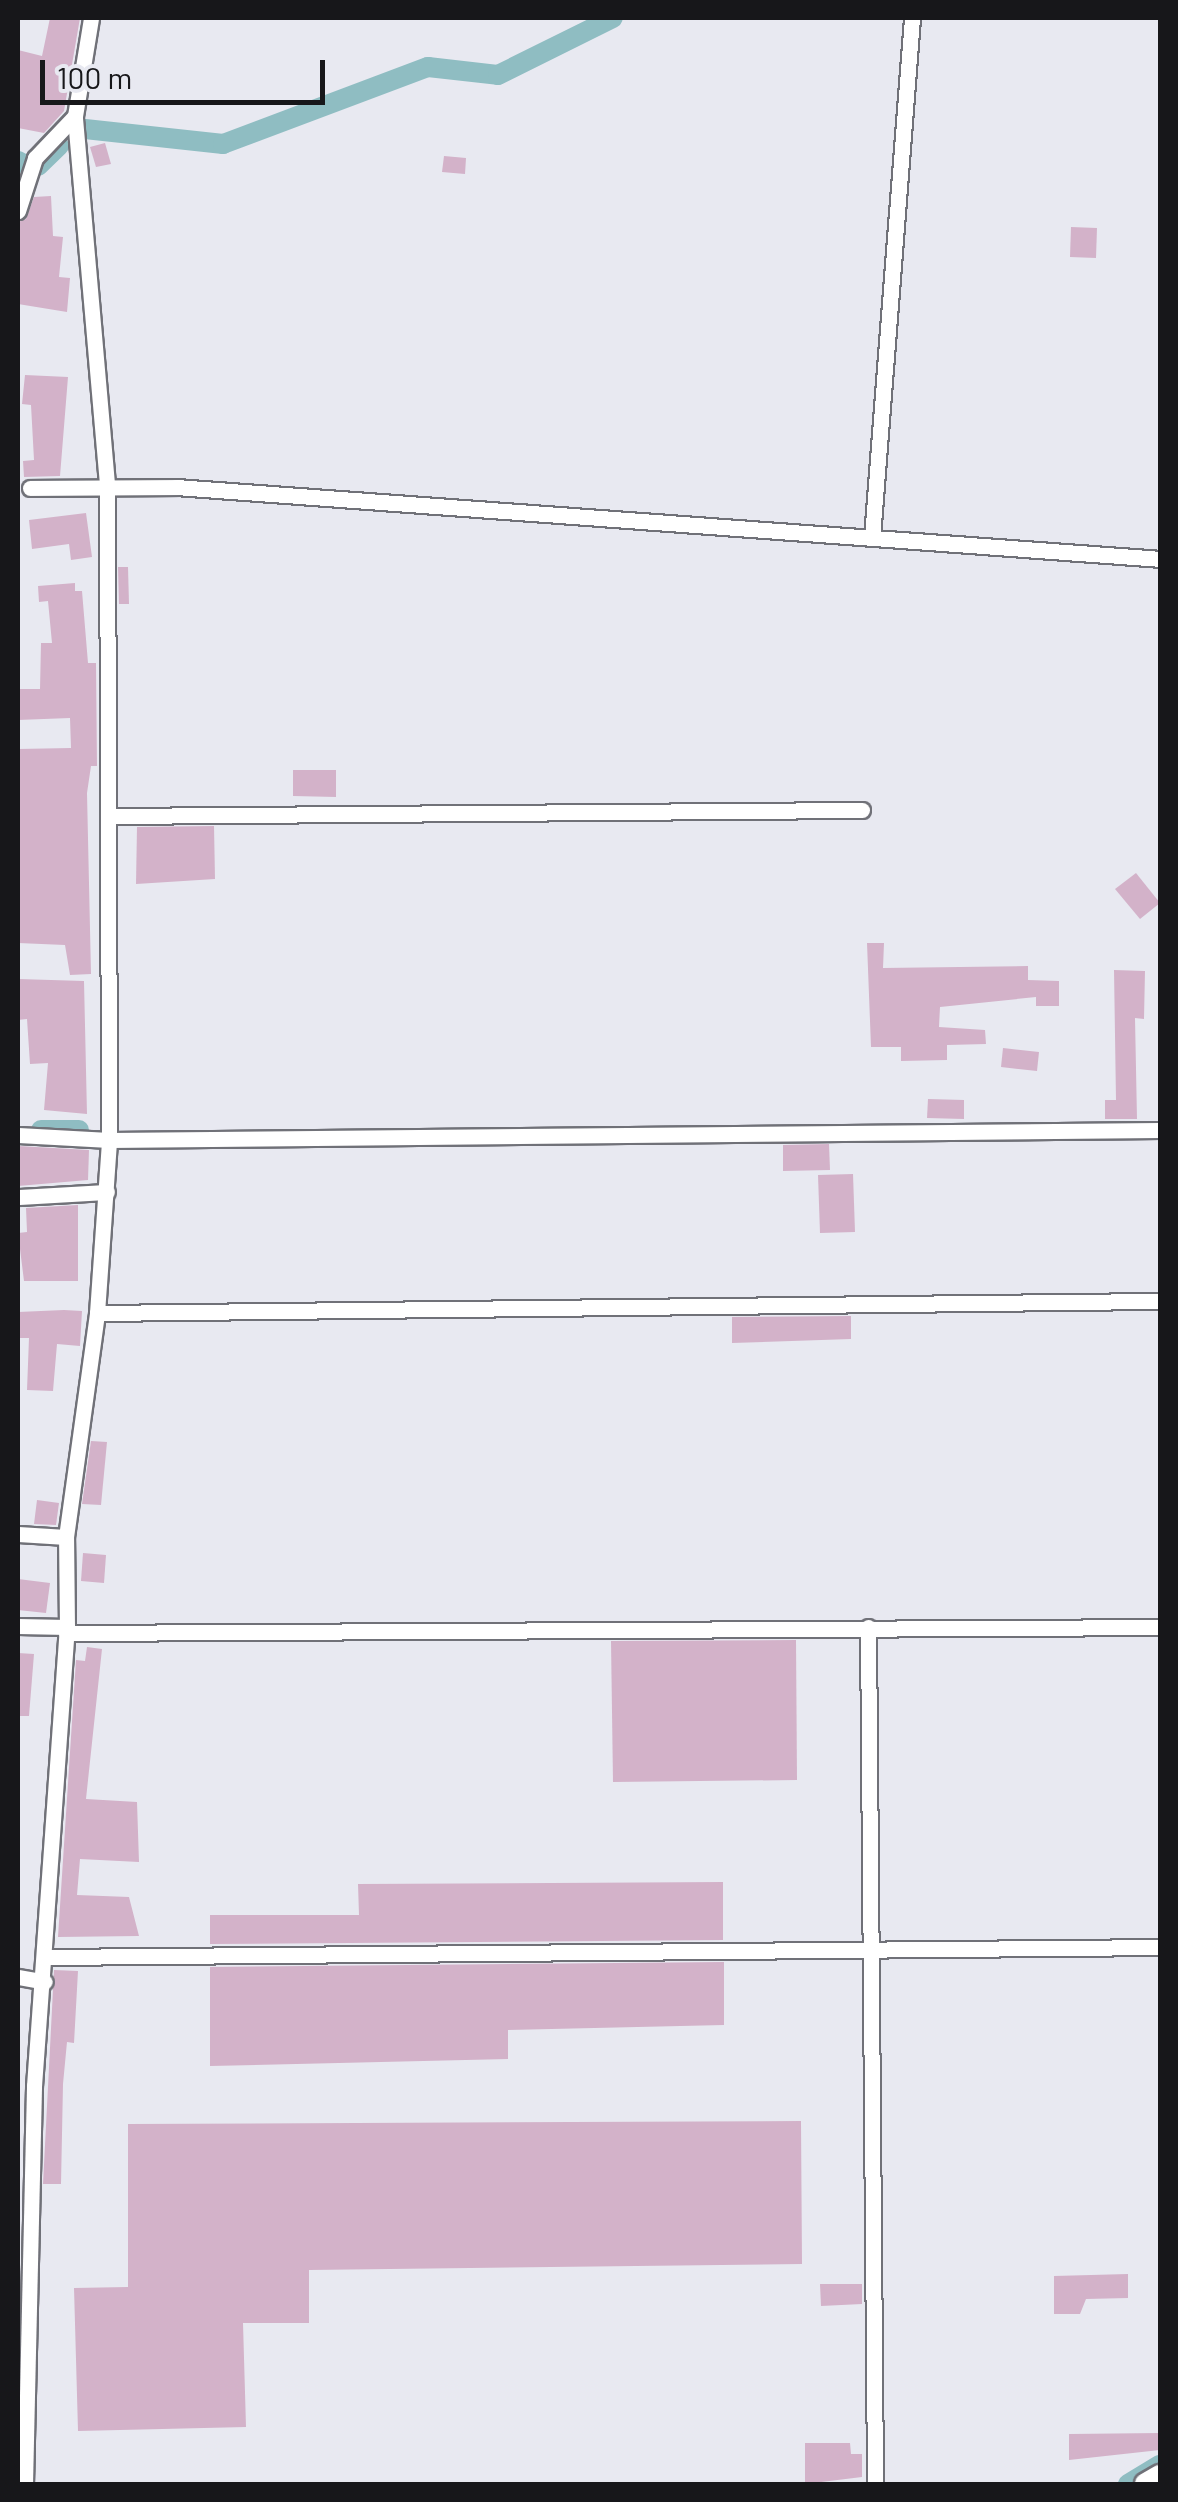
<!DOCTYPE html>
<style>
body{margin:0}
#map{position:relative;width:1178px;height:2502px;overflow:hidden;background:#e8e9f1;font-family:Barlow,sans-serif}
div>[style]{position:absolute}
.canal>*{height:20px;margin:-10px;padding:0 10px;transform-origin:10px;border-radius:10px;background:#8fbdc2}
.building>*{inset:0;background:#d3b2c9}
.roads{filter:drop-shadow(2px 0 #707178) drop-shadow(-2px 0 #707178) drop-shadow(0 2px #707178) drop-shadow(0 -2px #707178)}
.street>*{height:15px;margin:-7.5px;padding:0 7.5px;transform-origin:7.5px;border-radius:7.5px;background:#fff}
.secondary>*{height:22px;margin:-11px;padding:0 11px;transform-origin:11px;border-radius:11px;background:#fff}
span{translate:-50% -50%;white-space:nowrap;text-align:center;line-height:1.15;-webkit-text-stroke:8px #e8e9f1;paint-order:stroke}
.frame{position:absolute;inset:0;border:20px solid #17171a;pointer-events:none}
.scale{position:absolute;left:40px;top:60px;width:285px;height:45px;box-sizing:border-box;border:5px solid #17171a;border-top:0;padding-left:12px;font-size:30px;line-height:35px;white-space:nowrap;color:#17171a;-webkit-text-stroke:8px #e8e9f1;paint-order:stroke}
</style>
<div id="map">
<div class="canal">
<i style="left:85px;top:129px;width:139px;rotate:6.2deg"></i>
<i style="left:223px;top:144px;width:219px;rotate:-20.6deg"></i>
<i style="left:428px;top:67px;width:70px;rotate:6.5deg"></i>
<i style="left:498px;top:75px;width:128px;rotate:-26.4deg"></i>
<i style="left:18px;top:161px;width:4px;rotate:27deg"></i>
<i style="left:38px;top:166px;width:29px;rotate:-44deg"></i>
<i style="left:41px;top:1130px;width:38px"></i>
<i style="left:1128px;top:2484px;width:37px;rotate:-31deg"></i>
</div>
<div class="building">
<i style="clip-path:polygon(50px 18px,80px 18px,64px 111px,44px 133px,18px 128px,18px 50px,42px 56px)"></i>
<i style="clip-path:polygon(105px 143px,111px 164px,96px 167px,90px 147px)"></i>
<i style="clip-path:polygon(444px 156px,466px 158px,465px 174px,442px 172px)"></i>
<i style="clip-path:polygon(51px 196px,53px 236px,63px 237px,59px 277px,70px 278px,67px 312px,18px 304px,18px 222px,26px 219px,34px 197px)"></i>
<i style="clip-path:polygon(1071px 227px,1097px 228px,1096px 258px,1070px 257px)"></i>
<i style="clip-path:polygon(25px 375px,68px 377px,60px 476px,24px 477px,23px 461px,34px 460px,31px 405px,22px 404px)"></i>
<i style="clip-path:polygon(86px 513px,92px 557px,71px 560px,69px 544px,32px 549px,29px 520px)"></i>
<i style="clip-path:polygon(118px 567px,128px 567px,129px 604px,119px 604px)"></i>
<i style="clip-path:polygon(75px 583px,75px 591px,82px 591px,88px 663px,96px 663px,97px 766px,91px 766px,87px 793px,91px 974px,70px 975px,65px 945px,18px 943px,18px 749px,71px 748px,70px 718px,18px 720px,18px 689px,40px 689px,41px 643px,52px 643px,48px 601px,39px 602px,38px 586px)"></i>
<i style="clip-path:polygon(293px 770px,336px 770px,336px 797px,293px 796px)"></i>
<i style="clip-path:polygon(214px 826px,215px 879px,136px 884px,137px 827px)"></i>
<i style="clip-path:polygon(1136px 873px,1160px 903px,1140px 919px,1115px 889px)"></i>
<i style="clip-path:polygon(867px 943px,884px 943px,883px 968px,1028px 966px,1028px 980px,1059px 981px,1059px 1006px,1036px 1006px,1036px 997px,940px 1007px,939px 1027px,985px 1030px,986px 1044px,947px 1045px,947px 1060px,901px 1061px,901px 1047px,871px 1047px)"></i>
<i style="clip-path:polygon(1114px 970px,1145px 971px,1144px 1019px,1135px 1018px,1137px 1119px,1105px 1119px,1105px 1100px,1116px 1100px)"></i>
<i style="clip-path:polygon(18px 979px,84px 981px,87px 1114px,44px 1110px,48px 1063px,30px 1064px,27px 1019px,18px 1020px)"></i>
<i style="clip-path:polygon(1003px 1048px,1039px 1052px,1037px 1071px,1001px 1067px)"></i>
<i style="clip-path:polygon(928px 1099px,964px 1100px,964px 1119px,927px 1118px)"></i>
<i style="clip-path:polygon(829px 1144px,830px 1170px,783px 1171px,783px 1145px)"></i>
<i style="clip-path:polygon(18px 1146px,89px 1150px,88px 1180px,18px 1186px)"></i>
<i style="clip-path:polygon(853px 1174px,855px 1232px,820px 1233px,818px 1175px)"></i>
<i style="clip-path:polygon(78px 1205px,78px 1281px,24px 1281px,18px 1233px,27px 1232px,26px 1208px)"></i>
<i style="clip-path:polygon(64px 1310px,82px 1311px,80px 1346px,57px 1344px,53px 1391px,27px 1390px,29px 1338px,18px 1338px,18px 1312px)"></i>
<i style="clip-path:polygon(851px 1316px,851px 1339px,732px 1343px,732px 1317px)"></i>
<i style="clip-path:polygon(91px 1441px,107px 1442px,101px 1505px,82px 1504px)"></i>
<i style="clip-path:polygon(37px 1500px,59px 1503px,56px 1525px,34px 1524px)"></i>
<i style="clip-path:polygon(83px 1553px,106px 1555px,104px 1583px,81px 1581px)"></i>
<i style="clip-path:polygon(18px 1579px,50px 1583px,46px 1613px,18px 1610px)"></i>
<i style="clip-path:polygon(796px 1640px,797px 1780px,613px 1782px,611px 1641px)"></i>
<i style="clip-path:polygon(87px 1647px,102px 1649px,86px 1799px,137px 1802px,139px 1862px,80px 1859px,77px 1895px,129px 1897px,139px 1936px,58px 1937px,76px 1660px,85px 1661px)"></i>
<i style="clip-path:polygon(18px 1653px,34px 1654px,29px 1716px,18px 1716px)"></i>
<i style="clip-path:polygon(723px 1882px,723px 1940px,210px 1944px,210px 1915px,359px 1915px,358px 1884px)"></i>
<i style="clip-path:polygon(724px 1962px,724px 2025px,508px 2030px,508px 2059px,210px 2066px,210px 1967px)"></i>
<i style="clip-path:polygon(54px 1970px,78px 1971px,74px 2043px,67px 2042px,63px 2084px,61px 2184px,43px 2184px)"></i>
<i style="clip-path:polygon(801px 2121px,802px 2264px,309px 2270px,309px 2323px,243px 2323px,246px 2427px,78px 2431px,74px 2288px,128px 2287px,128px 2124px)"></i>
<i style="clip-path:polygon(1128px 2274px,1128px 2298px,1086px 2299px,1080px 2314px,1054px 2314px,1054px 2276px)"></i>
<i style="clip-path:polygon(820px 2284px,862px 2284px,862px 2304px,821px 2306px)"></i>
<i style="clip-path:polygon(1160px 2433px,1160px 2450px,1069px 2460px,1069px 2434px)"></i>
<i style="clip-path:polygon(805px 2443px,850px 2443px,851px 2454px,862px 2454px,862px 2477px,805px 2484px)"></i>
</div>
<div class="roads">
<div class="street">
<i style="left:18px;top:211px;width:56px;rotate:-72.2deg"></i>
<i style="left:35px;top:158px;width:58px;rotate:-46.4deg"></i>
<i style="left:30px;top:488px;width:146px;rotate:-0.4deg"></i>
<i style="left:176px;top:487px;width:987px;rotate:4.18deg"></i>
<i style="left:872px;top:537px;width:521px;rotate:-85.59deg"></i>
<i style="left:111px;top:816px;width:751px;rotate:-0.46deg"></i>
<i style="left:18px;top:1135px;width:91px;rotate:3.1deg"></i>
<i style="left:109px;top:1140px;width:1051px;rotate:-0.55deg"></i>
<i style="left:18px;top:1197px;width:89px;rotate:-3.2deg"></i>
<i style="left:97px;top:1313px;width:1063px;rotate:-0.65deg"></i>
<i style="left:18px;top:1534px;width:48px;rotate:3.6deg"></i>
<i style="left:18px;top:1626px;width:49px;rotate:1.2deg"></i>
<i style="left:868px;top:1627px;width:857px;rotate:89.53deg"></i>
<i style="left:66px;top:1633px;width:1094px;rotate:-0.31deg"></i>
<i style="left:45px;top:1957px;width:1115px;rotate:-0.51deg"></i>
<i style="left:18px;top:1977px;width:27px;rotate:10deg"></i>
<i style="left:25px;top:2484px;width:398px;rotate:-88.7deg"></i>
<i style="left:34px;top:2086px;width:460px;rotate:-85.9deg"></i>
<i style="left:67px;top:1627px;width:90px;rotate:-90.6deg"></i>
<i style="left:66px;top:1537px;width:226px;rotate:-82.1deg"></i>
<i style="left:97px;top:1313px;width:173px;rotate:-86deg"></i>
<i style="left:109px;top:1140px;width:656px;rotate:-90.17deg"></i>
<i style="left:107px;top:484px;width:369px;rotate:-95deg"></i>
<i style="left:75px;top:116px;width:99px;rotate:-80.7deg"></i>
</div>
<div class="secondary">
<i style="left:1146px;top:2484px;width:16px;rotate:-30deg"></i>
</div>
</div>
<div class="frame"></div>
<div class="scale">100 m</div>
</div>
